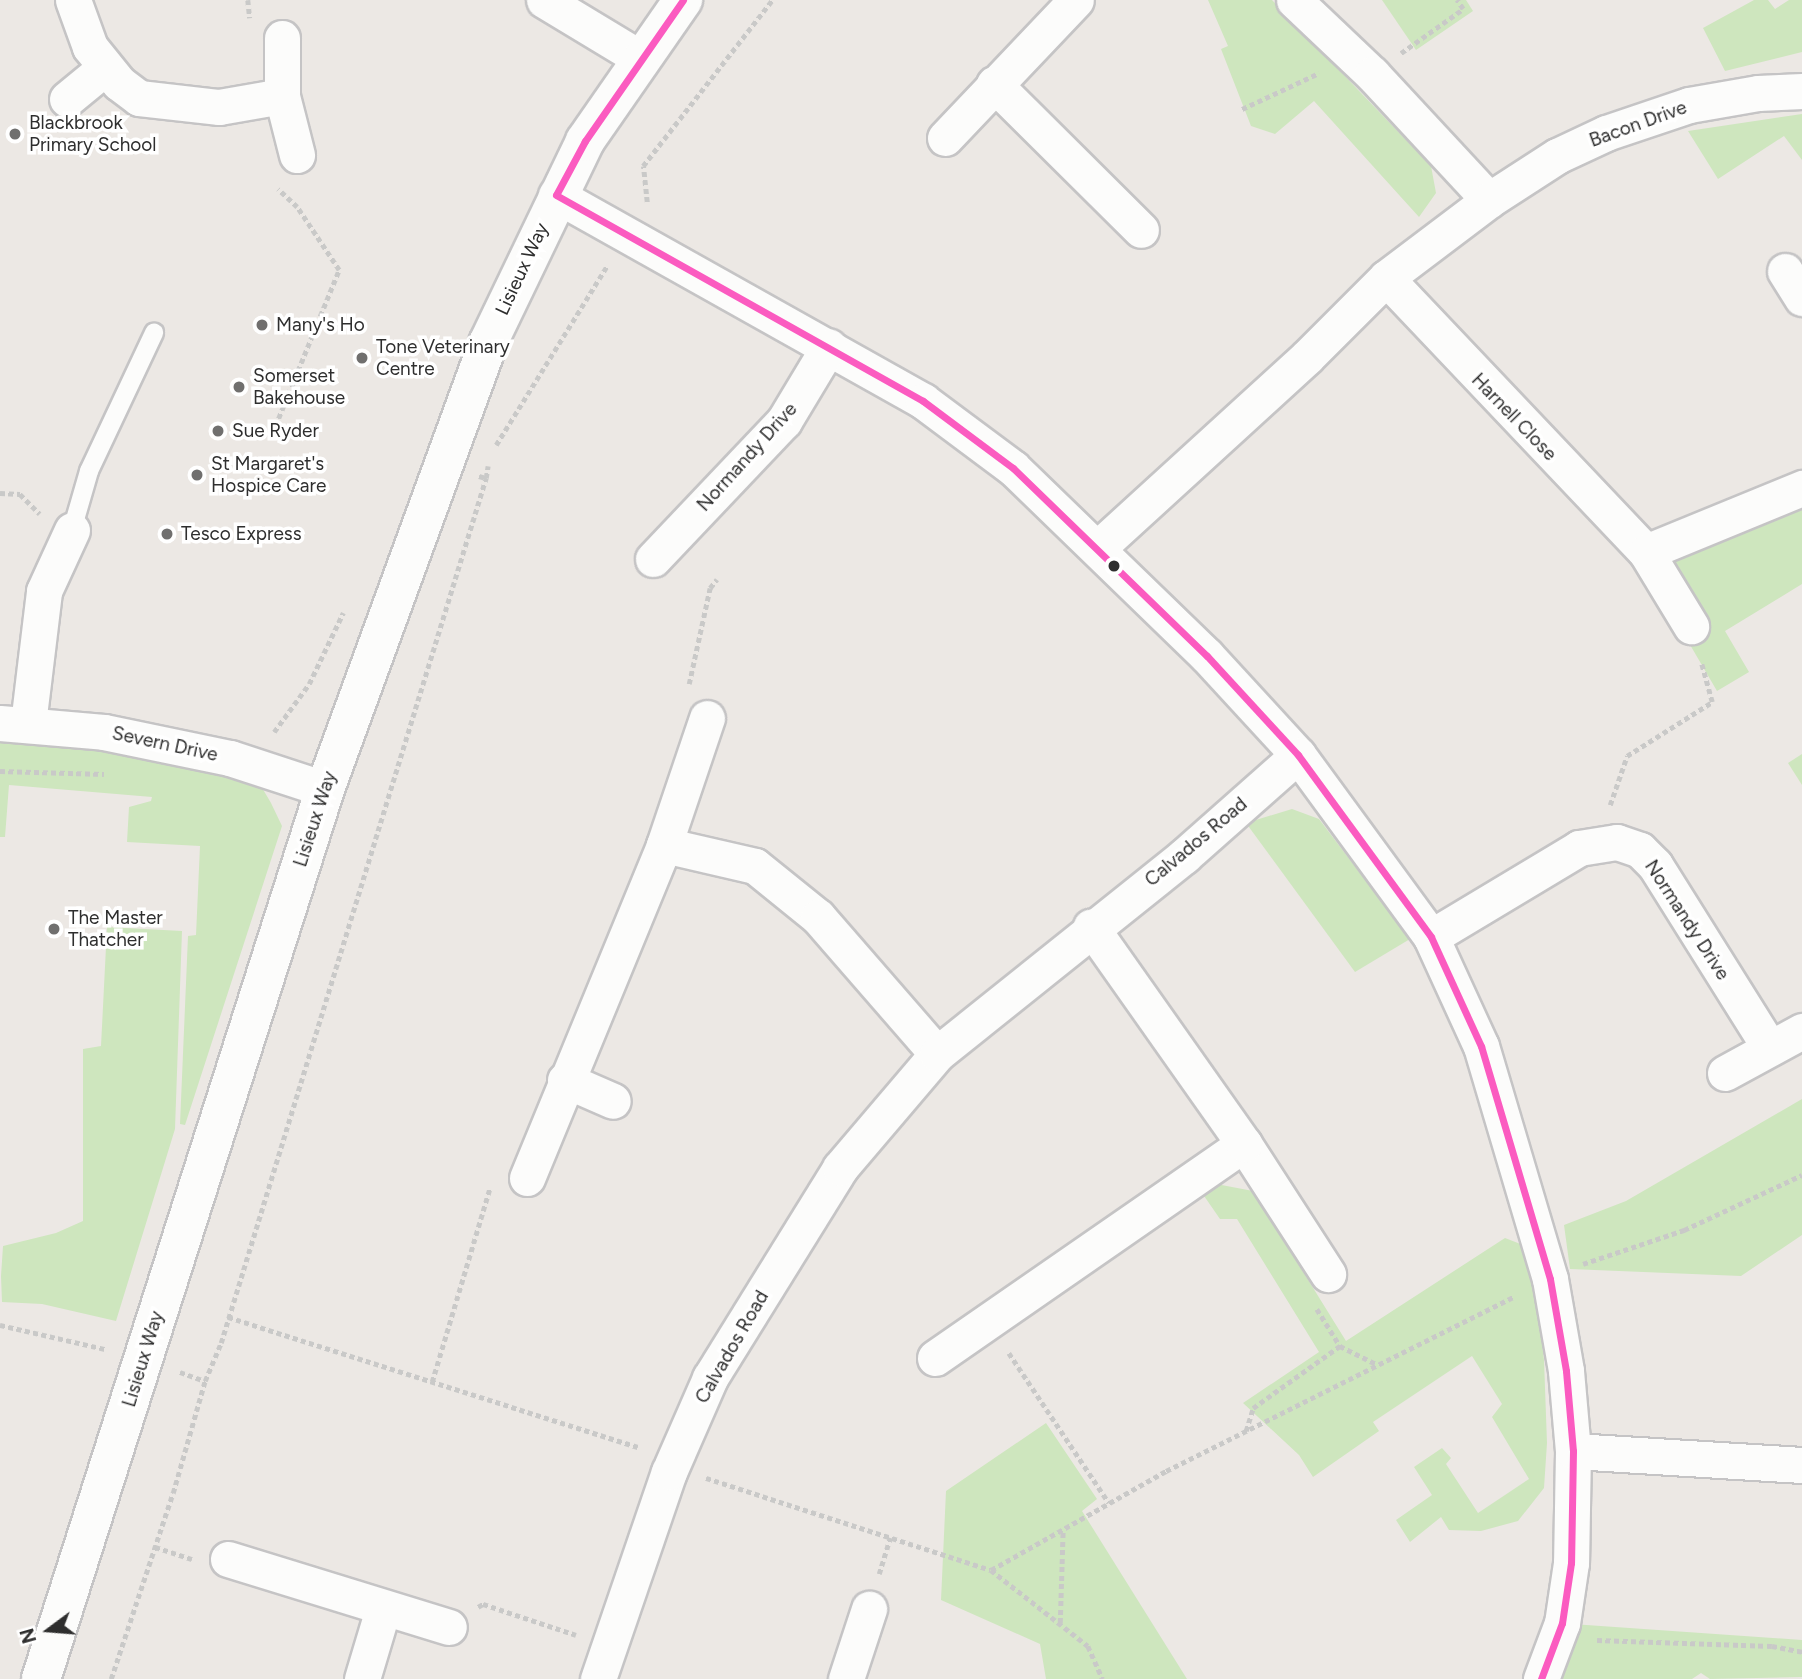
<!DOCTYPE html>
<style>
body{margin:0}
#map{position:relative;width:1802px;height:1679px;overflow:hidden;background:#ece8e4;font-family:Figtree,sans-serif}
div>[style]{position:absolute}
.green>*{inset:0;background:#cee6be}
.path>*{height:4.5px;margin-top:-2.25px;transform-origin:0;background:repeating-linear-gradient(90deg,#c9c9c8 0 5px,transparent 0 8.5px)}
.roads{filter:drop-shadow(2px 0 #c5c4c5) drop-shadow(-2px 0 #c5c4c5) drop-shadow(0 2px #c5c4c5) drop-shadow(0 -2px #c5c4c5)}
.lane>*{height:18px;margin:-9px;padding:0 9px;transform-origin:9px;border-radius:9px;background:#fcfcfb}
.street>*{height:35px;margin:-17.5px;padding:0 17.5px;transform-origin:17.5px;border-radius:17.5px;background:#fcfcfb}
.secondary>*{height:38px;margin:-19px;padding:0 19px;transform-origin:19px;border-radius:19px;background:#fcfcfb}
.bus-1>*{height:7px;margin:-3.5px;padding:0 3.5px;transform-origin:3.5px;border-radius:3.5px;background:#fb5bc0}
.dots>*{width:19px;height:19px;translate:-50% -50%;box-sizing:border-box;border:4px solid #fff;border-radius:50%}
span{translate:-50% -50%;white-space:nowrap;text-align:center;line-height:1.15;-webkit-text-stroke:7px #fff;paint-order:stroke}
.poi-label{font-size:19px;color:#2e2e2e}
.left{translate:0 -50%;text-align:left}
.street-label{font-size:19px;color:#2e2e2e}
.north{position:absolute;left:14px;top:1595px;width:70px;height:70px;-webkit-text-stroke:5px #fff;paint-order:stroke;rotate:254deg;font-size:19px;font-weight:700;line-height:28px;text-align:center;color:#2e2e2e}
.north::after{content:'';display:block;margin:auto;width:24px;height:32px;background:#2e2e2e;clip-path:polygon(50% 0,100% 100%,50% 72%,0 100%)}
</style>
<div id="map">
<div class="green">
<i style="clip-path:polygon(1208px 0,1272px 0,1431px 166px,1436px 193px,1419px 217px,1314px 101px,1275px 134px,1251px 126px,1221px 49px,1228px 46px)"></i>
<i style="clip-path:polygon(1382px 0,1466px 0,1473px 11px,1416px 50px)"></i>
<i style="clip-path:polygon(1754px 0,1768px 0,1775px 9px,1789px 0,1802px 0,1802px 52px,1725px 71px,1703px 28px)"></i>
<i style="clip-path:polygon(1802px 114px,1802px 160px,1784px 136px,1718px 179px,1688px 131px)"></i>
<i style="clip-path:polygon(1802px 500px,1802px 584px,1725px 631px,1749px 672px,1717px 691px,1682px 631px,1670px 553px)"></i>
<i style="clip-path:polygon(0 733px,83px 742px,240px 772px,261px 786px,271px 803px,282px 826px,185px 1125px,180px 1124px,188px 936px,196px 935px,200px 846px,127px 842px,129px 807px,151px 801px,152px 797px,9px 785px,5px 837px,0 837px)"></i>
<i style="clip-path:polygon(1802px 754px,1802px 785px,1788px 763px)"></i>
<i style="clip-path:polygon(1292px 809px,1319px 819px,1410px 939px,1355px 972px,1246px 823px)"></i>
<i style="clip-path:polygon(107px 927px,182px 931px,175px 1129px,116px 1321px,42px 1304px,2px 1302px,1px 1276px,3px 1246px,56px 1233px,83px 1221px,83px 1049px,101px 1046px)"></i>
<i style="clip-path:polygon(1802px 1099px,1802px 1235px,1741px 1276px,1570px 1269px,1564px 1225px,1626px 1201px)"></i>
<i style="clip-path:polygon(1211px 1183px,1253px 1191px,1346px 1341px,1505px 1238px,1523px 1245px,1533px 1265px,1544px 1360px,1547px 1443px,1544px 1488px,1518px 1521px,1481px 1531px,1449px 1530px,1441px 1517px,1410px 1542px,1396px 1520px,1432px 1495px,1414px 1467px,1442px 1448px,1451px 1458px,1446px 1464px,1478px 1513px,1529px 1479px,1492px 1417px,1502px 1404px,1472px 1356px,1373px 1422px,1379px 1431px,1313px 1477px,1299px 1455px,1243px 1403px,1319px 1352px,1237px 1219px,1220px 1219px,1202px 1193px)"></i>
<i style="clip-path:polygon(1046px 1423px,1097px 1499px,1082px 1511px,1187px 1679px,1046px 1679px,1040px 1644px,941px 1600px,946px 1491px)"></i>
<i style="clip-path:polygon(1572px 1624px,1802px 1640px,1802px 1677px,1710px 1679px,1701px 1673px,1692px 1679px,1542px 1679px)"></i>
</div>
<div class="path">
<i style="left:248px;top:0;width:18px;rotate:84deg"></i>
<i style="left:1401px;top:53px;width:76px;rotate:-35.4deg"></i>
<i style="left:1463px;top:9px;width:11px;rotate:-124deg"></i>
<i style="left:1242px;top:109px;width:85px;rotate:-25.1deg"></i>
<i style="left:647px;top:202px;width:36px;rotate:-96deg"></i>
<i style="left:643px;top:166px;width:210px;rotate:-52.1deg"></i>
<i style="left:272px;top:434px;width:177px;rotate:-67.8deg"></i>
<i style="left:339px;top:270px;width:76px;rotate:-123.7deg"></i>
<i style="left:297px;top:207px;width:26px;rotate:-137deg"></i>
<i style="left:496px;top:445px;width:211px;rotate:-58.2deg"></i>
<i style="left:479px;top:476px;width:7px;rotate:16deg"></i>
<i style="left:486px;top:478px;width:12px;rotate:-81deg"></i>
<i style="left:0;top:493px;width:20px;rotate:3deg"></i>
<i style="left:20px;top:494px;width:28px;rotate:45deg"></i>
<i style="left:689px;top:684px;width:98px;rotate:-77.7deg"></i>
<i style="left:710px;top:588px;width:11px;rotate:-52deg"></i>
<i style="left:274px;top:732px;width:59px;rotate:-53.9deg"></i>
<i style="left:309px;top:684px;width:79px;rotate:-64.4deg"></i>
<i style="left:0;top:771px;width:104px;rotate:1.7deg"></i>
<i style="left:1610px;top:805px;width:52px;rotate:-70.9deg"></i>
<i style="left:1627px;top:756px;width:101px;rotate:-32.4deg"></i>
<i style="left:1712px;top:702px;width:41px;rotate:-105.4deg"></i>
<i style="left:1583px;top:1264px;width:107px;rotate:-18.6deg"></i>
<i style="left:1684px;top:1230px;width:130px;rotate:-25deg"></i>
<i style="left:1317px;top:1309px;width:44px;rotate:58.1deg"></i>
<i style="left:1340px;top:1346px;width:42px;rotate:26.6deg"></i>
<i style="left:228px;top:1317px;width:430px;rotate:17.6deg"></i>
<i style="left:0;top:1325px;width:108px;rotate:12.9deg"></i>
<i style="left:1009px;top:1353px;width:180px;rotate:56.3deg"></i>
<i style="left:180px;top:1372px;width:27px;rotate:20deg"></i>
<i style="left:432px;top:1382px;width:202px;rotate:-73.4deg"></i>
<i style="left:1246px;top:1431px;width:24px;rotate:-73deg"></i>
<i style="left:1253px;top:1408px;width:107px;rotate:-35.5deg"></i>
<i style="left:706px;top:1478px;width:299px;rotate:17.9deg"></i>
<i style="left:991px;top:1570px;width:201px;rotate:-29.5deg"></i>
<i style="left:1166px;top:1471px;width:390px;rotate:-26.6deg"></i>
<i style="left:155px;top:1547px;width:39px;rotate:18deg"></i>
<i style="left:991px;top:1570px;width:123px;rotate:38.1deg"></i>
<i style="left:1088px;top:1646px;width:36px;rotate:66deg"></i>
<i style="left:879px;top:1574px;width:38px;rotate:-73deg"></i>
<i style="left:478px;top:1607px;width:6px;rotate:-31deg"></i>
<i style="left:483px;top:1604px;width:98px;rotate:18.4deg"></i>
<i style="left:1060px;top:1623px;width:93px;rotate:-88.2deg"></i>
<i style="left:1597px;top:1640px;width:175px;rotate:2deg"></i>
<i style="left:1772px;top:1646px;width:31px;rotate:11deg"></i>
<i style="left:111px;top:1679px;width:196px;rotate:-71.6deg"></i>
<i style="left:173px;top:1493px;width:116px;rotate:-74.1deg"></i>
<i style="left:205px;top:1381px;width:41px;rotate:-67.2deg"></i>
<i style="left:221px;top:1343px;width:905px;rotate:-72.97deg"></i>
</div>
<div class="roads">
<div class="lane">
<i style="left:72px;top:530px;width:61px;rotate:-73.9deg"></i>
<i style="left:89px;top:471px;width:153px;rotate:-64.8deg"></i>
</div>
<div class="street">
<i style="left:73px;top:0;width:50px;rotate:70.1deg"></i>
<i style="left:90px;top:47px;width:46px;rotate:51.1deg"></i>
<i style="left:119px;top:83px;width:25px;rotate:37deg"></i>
<i style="left:139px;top:98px;width:81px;rotate:6.4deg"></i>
<i style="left:219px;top:107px;width:64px;rotate:-9.9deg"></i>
<i style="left:544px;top:0;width:112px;rotate:31.1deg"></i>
<i style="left:1294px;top:0;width:108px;rotate:43.5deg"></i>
<i style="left:1372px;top:74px;width:172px;rotate:47.1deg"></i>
<i style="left:282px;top:38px;width:58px;rotate:90deg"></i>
<i style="left:282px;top:96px;width:61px;rotate:75.7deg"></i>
<i style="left:994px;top:84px;width:207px;rotate:44.8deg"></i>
<i style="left:67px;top:99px;width:50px;rotate:-39.4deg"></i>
<i style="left:945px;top:138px;width:190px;rotate:-46.5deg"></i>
<i style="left:556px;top:195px;width:421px;rotate:29.3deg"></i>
<i style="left:923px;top:401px;width:112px;rotate:36.7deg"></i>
<i style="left:1013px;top:468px;width:270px;rotate:44.1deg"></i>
<i style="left:1207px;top:656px;width:134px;rotate:47.4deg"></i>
<i style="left:1298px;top:755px;width:225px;rotate:53.8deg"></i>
<i style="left:1431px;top:937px;width:120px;rotate:65.4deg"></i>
<i style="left:1481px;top:1046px;width:243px;rotate:73.5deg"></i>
<i style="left:1550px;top:1279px;width:93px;rotate:80.1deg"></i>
<i style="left:1566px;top:1371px;width:80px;rotate:85deg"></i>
<i style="left:1573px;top:1451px;width:112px;rotate:91deg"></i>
<i style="left:1571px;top:1563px;width:61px;rotate:98.5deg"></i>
<i style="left:1562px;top:1623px;width:60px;rotate:110.6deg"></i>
<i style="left:1785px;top:271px;width:32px;rotate:58deg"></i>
<i style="left:1386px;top:278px;width:378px;rotate:46.5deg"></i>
<i style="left:1646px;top:552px;width:169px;rotate:-22.3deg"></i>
<i style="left:1099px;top:547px;width:282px;rotate:-42.4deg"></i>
<i style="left:1307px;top:357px;width:112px;rotate:-45deg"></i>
<i style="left:1386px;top:278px;width:129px;rotate:-37.1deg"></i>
<i style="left:1489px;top:200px;width:81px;rotate:-32.9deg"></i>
<i style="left:1557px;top:156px;width:54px;rotate:-25.1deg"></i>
<i style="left:1606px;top:133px;width:88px;rotate:-18.6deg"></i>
<i style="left:1689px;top:105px;width:70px;rotate:-9.9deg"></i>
<i style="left:1758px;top:93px;width:44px;rotate:-2.6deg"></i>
<i style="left:1646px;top:552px;width:87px;rotate:58.7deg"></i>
<i style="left:653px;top:559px;width:190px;rotate:-46.5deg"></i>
<i style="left:784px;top:421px;width:87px;rotate:-59deg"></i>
<i style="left:0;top:723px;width:104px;rotate:4.9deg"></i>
<i style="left:104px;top:732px;width:129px;rotate:11.7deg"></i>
<i style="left:230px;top:758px;width:100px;rotate:18.1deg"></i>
<i style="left:28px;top:724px;width:134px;rotate:-83.1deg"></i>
<i style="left:44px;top:591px;width:67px;rotate:-65.3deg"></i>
<i style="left:664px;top:845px;width:134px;rotate:-71.3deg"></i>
<i style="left:1431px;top:937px;width:173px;rotate:-31deg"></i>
<i style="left:1579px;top:848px;width:38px;rotate:-9deg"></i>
<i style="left:1617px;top:842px;width:24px;rotate:19deg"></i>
<i style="left:1640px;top:850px;width:21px;rotate:45deg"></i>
<i style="left:1655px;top:865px;width:216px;rotate:57.9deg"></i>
<i style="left:1725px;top:1073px;width:88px;rotate:-28.6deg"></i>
<i style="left:565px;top:1080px;width:52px;rotate:23.6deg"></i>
<i style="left:1244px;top:1144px;width:155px;rotate:57.1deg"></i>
<i style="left:527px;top:1178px;width:360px;rotate:-67.6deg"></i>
<i style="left:664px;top:845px;width:93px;rotate:13deg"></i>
<i style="left:755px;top:866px;width:81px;rotate:39deg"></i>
<i style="left:818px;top:917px;width:181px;rotate:49deg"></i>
<i style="left:935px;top:1358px;width:376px;rotate:-34.7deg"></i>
<i style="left:1244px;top:1144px;width:266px;rotate:-125.2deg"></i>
<i style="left:1573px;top:1451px;width:229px;rotate:3.5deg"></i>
<i style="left:228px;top:1559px;width:231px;rotate:17.1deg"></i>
<i style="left:362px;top:1679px;width:73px;rotate:-73.3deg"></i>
<i style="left:598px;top:1679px;width:219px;rotate:-71.1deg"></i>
<i style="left:669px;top:1472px;width:103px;rotate:-66.4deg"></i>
<i style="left:710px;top:1378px;width:247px;rotate:-58.2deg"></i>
<i style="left:840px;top:1168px;width:150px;rotate:-49.6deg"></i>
<i style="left:937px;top:1054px;width:317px;rotate:-38.7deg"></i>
<i style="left:1184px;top:856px;width:152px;rotate:-41.5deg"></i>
<i style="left:846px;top:1679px;width:74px;rotate:-71.8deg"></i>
</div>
<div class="secondary">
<i style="left:41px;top:1679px;width:934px;rotate:-72.3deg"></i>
<i style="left:325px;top:789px;width:475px;rotate:-69.9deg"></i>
<i style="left:488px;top:343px;width:224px;rotate:-64.3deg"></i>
<i style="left:585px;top:141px;width:172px;rotate:-55.2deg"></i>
</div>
</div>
<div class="bus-1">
<i style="left:683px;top:0;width:172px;rotate:124.8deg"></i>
<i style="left:585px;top:141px;width:61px;rotate:118.2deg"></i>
<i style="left:556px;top:195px;width:421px;rotate:29.3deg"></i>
<i style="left:923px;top:401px;width:112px;rotate:36.7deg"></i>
<i style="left:1013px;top:468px;width:270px;rotate:44.1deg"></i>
<i style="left:1207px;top:656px;width:134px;rotate:47.4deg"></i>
<i style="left:1298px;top:755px;width:225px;rotate:53.8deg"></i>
<i style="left:1431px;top:937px;width:120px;rotate:65.4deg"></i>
<i style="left:1481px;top:1046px;width:243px;rotate:73.5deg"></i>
<i style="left:1550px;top:1279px;width:93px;rotate:80.1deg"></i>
<i style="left:1566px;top:1371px;width:80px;rotate:85deg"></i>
<i style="left:1573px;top:1451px;width:112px;rotate:91deg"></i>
<i style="left:1571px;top:1563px;width:61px;rotate:98.5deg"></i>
<i style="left:1562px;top:1623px;width:60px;rotate:110.6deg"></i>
</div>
<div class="dots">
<i style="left:15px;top:134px;background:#706f6e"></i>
<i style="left:262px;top:325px;background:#706f6e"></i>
<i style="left:362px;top:358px;background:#706f6e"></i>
<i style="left:239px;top:387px;background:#706f6e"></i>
<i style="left:218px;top:431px;background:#706f6e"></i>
<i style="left:197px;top:475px;background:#706f6e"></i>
<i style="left:167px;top:534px;background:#706f6e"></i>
<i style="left:1114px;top:566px;background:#2e2e2e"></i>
<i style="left:54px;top:929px;background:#706f6e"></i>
</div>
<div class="poi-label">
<span class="left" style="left:29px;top:134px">Blackbrook<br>Primary School</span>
<span class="left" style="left:276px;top:325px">Many's Ho</span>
<span class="left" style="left:376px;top:358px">Tone Veterinary<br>Centre</span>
<span class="left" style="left:253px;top:387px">Somerset<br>Bakehouse</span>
<span class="left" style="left:232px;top:431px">Sue Ryder</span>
<span class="left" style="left:211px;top:475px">St Margaret's<br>Hospice Care</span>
<span class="left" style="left:181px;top:534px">Tesco Express</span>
<span class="left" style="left:68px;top:929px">The Master<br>Thatcher</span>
</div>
<div class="street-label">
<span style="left:1638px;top:124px;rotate:-20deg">Bacon Drive</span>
<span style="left:522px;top:269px;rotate:-65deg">Lisieux Way</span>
<span style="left:1514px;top:417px;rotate:46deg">Harnell Close</span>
<span style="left:747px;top:457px;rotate:-48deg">Normandy Drive</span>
<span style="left:165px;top:744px;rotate:12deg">Severn Drive</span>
<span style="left:315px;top:819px;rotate:-72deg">Lisieux Way</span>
<span style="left:1196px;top:842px;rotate:-40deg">Calvados Road</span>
<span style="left:1687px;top:920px;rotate:57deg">Normandy Drive</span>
<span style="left:732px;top:1347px;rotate:-60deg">Calvados Road</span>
<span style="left:143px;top:1359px;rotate:-73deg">Lisieux Way</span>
</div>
<div class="north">N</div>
</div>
